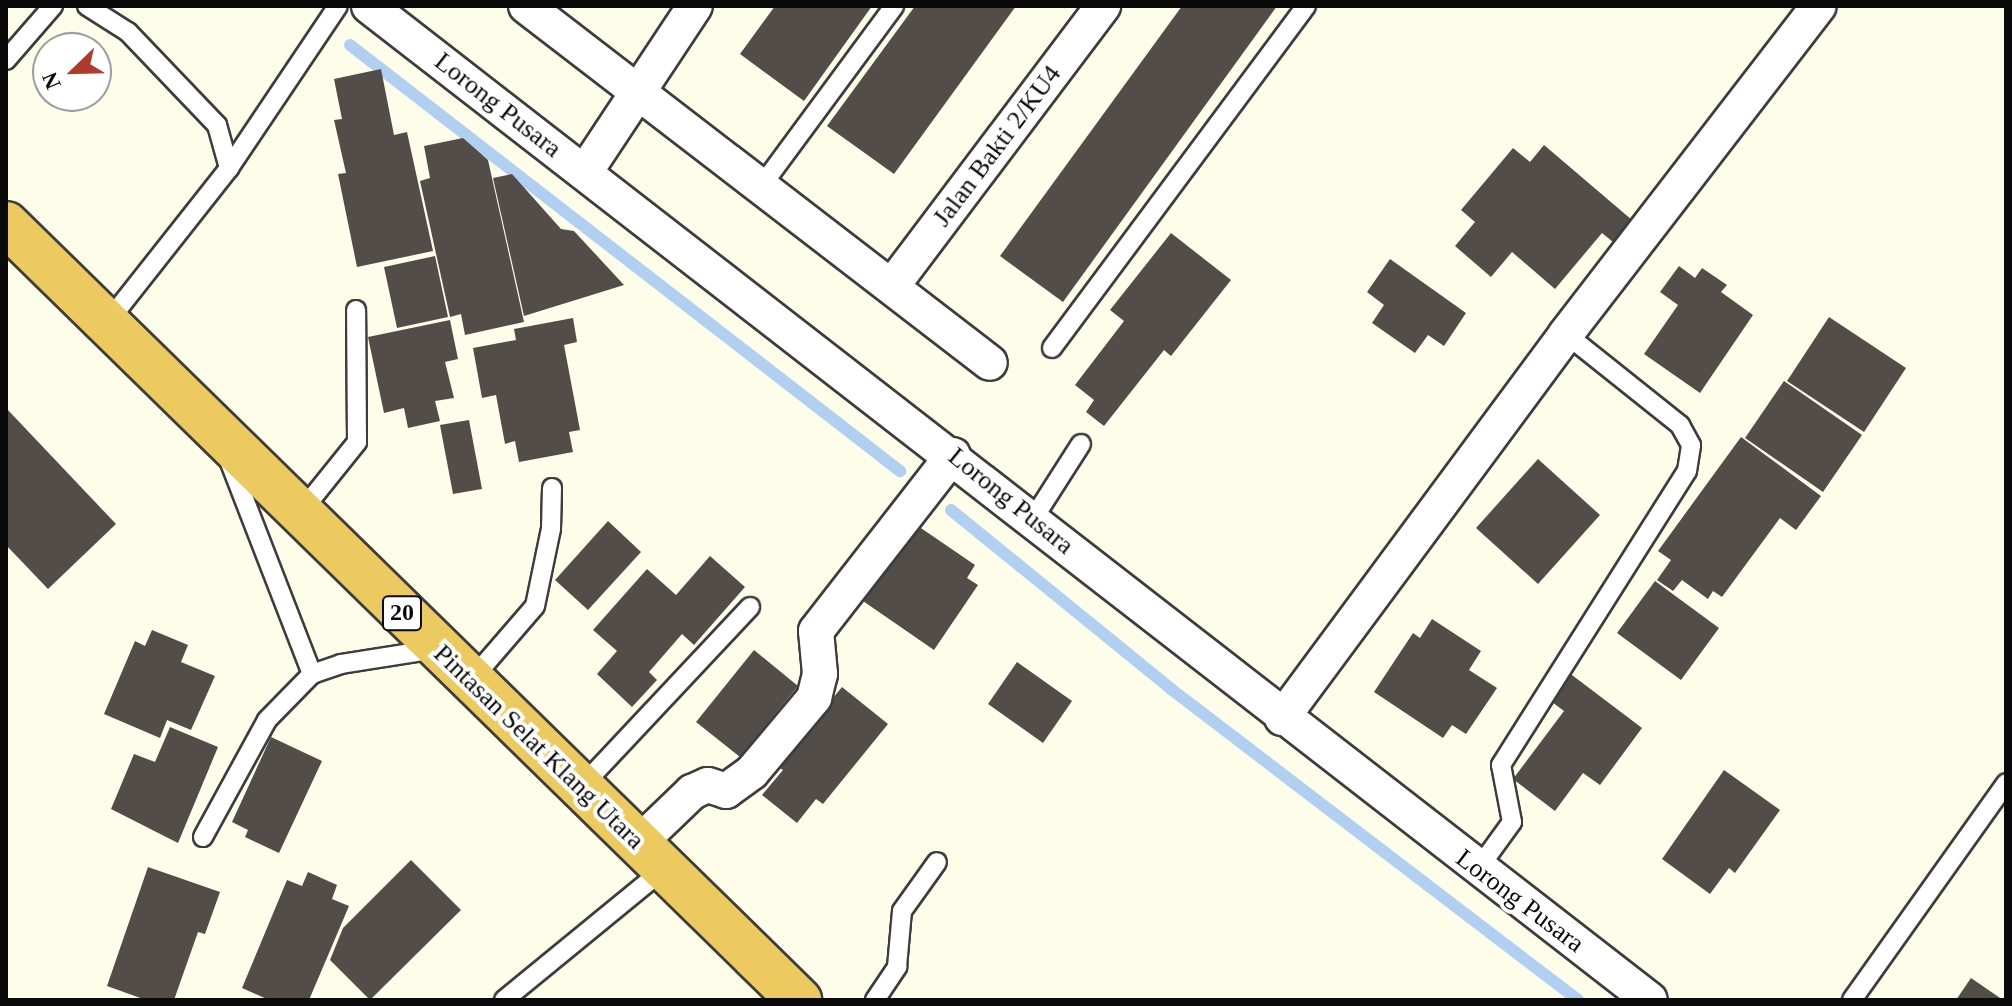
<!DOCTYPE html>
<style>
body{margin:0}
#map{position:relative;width:2012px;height:1006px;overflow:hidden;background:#fefde9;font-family:Georgia,serif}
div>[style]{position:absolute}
.stream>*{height:12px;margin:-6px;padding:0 6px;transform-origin:6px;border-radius:6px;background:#b1d0f1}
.building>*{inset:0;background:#524d48}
.roads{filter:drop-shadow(2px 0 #3d3d3d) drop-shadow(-2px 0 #3d3d3d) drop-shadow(0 2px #3d3d3d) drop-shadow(0 -2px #3d3d3d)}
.service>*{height:18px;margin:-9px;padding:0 9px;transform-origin:9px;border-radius:9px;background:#fff}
.minor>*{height:34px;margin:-17px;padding:0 17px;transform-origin:17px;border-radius:17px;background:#fff}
.trunk>*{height:44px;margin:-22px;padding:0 22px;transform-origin:22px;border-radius:22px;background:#edca60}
span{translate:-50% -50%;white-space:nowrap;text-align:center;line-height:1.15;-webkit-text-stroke:8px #fff;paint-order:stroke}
.shield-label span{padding:2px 6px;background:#fff;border:2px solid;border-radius:6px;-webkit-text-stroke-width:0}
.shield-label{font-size:24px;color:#0a0a0a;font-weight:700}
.street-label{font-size:26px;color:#0a0a0a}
.frame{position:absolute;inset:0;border:8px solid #0a0a0a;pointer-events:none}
.north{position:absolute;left:32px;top:32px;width:80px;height:80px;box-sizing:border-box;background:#fff;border:2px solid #9d9d9d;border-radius:50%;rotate:247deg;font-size:22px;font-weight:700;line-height:32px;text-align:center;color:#0a0a0a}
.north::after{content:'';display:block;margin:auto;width:28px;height:36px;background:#b03a2d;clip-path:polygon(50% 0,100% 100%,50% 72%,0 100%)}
</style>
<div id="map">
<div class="stream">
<i style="left:350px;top:45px;width:696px;rotate:37.76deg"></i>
<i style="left:951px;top:510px;width:284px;rotate:39.1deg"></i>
<i style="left:1171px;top:689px;width:512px;rotate:37.38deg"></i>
</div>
<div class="building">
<i style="clip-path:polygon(775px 6px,872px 6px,804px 101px,740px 54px)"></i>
<i style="clip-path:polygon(915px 6px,1016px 6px,894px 174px,827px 126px)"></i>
<i style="clip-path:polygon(1182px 6px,1277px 6px,1063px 302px,1000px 256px)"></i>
<i style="clip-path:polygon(381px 69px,394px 135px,407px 132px,433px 251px,357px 267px,338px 174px,346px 173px,334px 120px,342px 119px,334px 79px)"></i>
<i style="clip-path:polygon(463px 138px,488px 160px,524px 322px,465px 335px,461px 314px,450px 317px,420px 181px,430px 178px,424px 146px)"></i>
<i style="clip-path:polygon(1544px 145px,1632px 220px,1613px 242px,1602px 233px,1555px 289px,1512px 252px,1491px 277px,1455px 246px,1475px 222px,1461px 210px,1513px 148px,1530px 162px)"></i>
<i style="clip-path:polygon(512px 174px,561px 229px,574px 231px,624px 285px,524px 316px,493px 178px)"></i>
<i style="clip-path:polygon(1171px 233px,1231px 280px,1171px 356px,1164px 350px,1104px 426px,1086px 412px,1094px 400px,1075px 385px,1124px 321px,1110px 310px)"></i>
<i style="clip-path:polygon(435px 256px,448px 317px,397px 328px,384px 267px)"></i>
<i style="clip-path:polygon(1390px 259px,1466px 313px,1444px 346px,1428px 335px,1415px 353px,1372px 323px,1384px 305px,1367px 292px)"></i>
<i style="clip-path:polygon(1679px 266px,1695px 278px,1702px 268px,1727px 285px,1721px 292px,1753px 315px,1700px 393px,1644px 354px,1678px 305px,1660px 292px)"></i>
<i style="clip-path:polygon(1829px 317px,1906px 368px,1864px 432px,1787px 381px)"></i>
<i style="clip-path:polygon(573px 318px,577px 342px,564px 345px,580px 430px,569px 432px,573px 452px,519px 462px,515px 441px,505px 444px,496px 395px,482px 398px,473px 348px,516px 340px,514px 329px)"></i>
<i style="clip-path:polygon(450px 320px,458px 359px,445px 362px,454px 398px,435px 401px,440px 421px,408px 428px,404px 408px,384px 413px,368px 337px)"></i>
<i style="clip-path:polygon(1784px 381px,1862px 435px,1823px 492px,1745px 438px)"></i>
<i style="clip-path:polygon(6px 408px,116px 524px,48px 589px,6px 545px)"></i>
<i style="clip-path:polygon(469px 420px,482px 489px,453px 494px,440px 425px)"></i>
<i style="clip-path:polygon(1741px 437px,1821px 496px,1796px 530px,1780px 518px,1722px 597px,1713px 591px,1708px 599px,1682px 580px,1673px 591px,1657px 580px,1671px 560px,1658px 551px)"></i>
<i style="clip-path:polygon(1538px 459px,1600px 515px,1538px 584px,1476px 528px)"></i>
<i style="clip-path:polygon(608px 521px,641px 552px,588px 610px,555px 580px)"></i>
<i style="clip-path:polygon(915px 524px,975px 565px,967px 578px,978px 585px,934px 650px,863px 601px,873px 585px,862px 577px)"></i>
<i style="clip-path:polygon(710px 556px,745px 587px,694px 645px,682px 634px,649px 672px,657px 680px,632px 707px,597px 674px,617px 651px,593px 630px,647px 569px,676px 595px)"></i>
<i style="clip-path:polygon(1655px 581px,1719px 628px,1681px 680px,1617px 633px)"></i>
<i style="clip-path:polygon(1432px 619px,1481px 651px,1469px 670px,1497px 688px,1466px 734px,1452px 725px,1443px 738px,1374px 692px,1413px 633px,1420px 638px)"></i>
<i style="clip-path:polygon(152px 630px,188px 645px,181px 662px,215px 676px,191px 730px,167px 720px,160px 738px,104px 714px,135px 641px,145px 646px)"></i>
<i style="clip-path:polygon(754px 650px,798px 686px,740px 757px,696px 722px)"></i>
<i style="clip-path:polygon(1017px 662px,1072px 701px,1043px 743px,988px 704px)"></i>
<i style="clip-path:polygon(1568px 672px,1642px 728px,1600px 785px,1583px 773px,1555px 811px,1513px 779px,1564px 711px,1548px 699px)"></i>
<i style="clip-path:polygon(842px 687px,888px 724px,823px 804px,816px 799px,797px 823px,762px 795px,783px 770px,777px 766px)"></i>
<i style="clip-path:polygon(170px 727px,218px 747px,178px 843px,111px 809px,134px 754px,155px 762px)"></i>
<i style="clip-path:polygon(271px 737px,322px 761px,279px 853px,245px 837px,248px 830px,232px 822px)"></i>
<i style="clip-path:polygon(1724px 770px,1780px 810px,1735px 873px,1729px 868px,1710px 894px,1662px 859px)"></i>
<i style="clip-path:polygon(411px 860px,461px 910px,370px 1000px,330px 960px,343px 928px)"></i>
<i style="clip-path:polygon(148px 867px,220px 892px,205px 934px,198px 932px,174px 1000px,146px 1000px,107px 986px)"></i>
<i style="clip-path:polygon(308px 872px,337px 885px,332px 899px,349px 906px,309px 1000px,269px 1000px,242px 988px,287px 880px,302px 886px)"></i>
<i style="clip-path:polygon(1971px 978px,2003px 1000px,1956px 1000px)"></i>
</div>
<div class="roads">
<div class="service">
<i style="left:87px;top:6px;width:49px;rotate:32.4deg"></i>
<i style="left:128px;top:32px;width:129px;rotate:46.3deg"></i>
<i style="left:217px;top:125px;width:45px;rotate:74.4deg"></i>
<i style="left:6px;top:60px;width:72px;rotate:-49deg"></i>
<i style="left:760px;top:188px;width:226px;rotate:-53.6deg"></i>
<i style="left:106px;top:324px;width:199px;rotate:-51.7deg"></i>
<i style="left:229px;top:168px;width:195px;rotate:-56.1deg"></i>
<i style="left:1052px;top:348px;width:426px;rotate:-53.4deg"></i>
<i style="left:229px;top:460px;width:230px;rotate:68.8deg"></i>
<i style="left:300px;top:513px;width:91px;rotate:-51.2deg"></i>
<i style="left:357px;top:442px;width:132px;rotate:-90.4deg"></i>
<i style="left:1033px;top:519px;width:89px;rotate:-57.4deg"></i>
<i style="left:472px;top:679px;width:96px;rotate:-49.2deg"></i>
<i style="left:535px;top:606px;width:79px;rotate:-78.3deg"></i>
<i style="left:551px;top:529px;width:41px;rotate:-88.6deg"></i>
<i style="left:581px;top:787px;width:247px;rotate:-46.8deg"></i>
<i style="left:203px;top:837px;width:133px;rotate:-61.3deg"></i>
<i style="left:267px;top:720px;width:64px;rotate:-45.6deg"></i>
<i style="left:312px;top:674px;width:31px;rotate:-19deg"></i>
<i style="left:341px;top:664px;width:96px;rotate:-9deg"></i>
<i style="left:1478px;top:869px;width:58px;rotate:-54.1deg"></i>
<i style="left:1512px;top:822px;width:58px;rotate:-100.9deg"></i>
<i style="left:1501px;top:765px;width:348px;rotate:-57.7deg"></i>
<i style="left:1687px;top:471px;width:26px;rotate:-81deg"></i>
<i style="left:1691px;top:445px;width:23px;rotate:-119deg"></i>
<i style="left:1680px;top:425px;width:146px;rotate:-141.4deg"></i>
<i style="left:504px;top:1000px;width:208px;rotate:-39.3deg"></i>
<i style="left:875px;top:1000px;width:40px;rotate:-56deg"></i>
<i style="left:897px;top:967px;width:56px;rotate:-84.9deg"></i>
<i style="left:902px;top:911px;width:60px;rotate:-54.5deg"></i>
<i style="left:1852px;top:1000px;width:266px;rotate:-54.6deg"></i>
</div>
<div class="minor">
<i style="left:369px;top:6px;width:1621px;rotate:37.81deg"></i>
<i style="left:526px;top:6px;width:585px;rotate:37.57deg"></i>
<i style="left:585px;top:172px;width:199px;rotate:-56.5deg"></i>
<i style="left:892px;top:286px;width:351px;rotate:-53deg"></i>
<i style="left:1282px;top:718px;width:478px;rotate:-53.5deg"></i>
<i style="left:1566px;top:334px;width:414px;rotate:-52.4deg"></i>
<i style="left:639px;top:843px;width:74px;rotate:-43.9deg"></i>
<i style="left:692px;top:792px;width:17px;rotate:-24deg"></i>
<i style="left:708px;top:785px;width:19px;rotate:18deg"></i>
<i style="left:726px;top:791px;width:32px;rotate:-36deg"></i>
<i style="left:752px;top:772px;width:97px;rotate:-50deg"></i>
<i style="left:814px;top:698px;width:25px;rotate:-76deg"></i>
<i style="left:820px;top:674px;width:43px;rotate:-95.3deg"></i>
<i style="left:816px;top:631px;width:223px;rotate:-52.1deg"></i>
</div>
<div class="trunk">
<i style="left:6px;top:224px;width:1110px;rotate:44.38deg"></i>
</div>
</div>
<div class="shield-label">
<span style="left:402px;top:613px">20</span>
</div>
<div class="street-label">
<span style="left:498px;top:105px;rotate:38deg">Lorong Pusara</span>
<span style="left:997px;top:146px;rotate:-53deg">Jalan Bakti 2/KU4</span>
<span style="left:1011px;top:501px;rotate:39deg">Lorong Pusara</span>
<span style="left:539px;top:747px;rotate:44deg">Pintasan Selat Klang Utara</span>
<span style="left:1520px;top:901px;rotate:37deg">Lorong Pusara</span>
</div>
<div class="frame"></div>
<div class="north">N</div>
</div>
